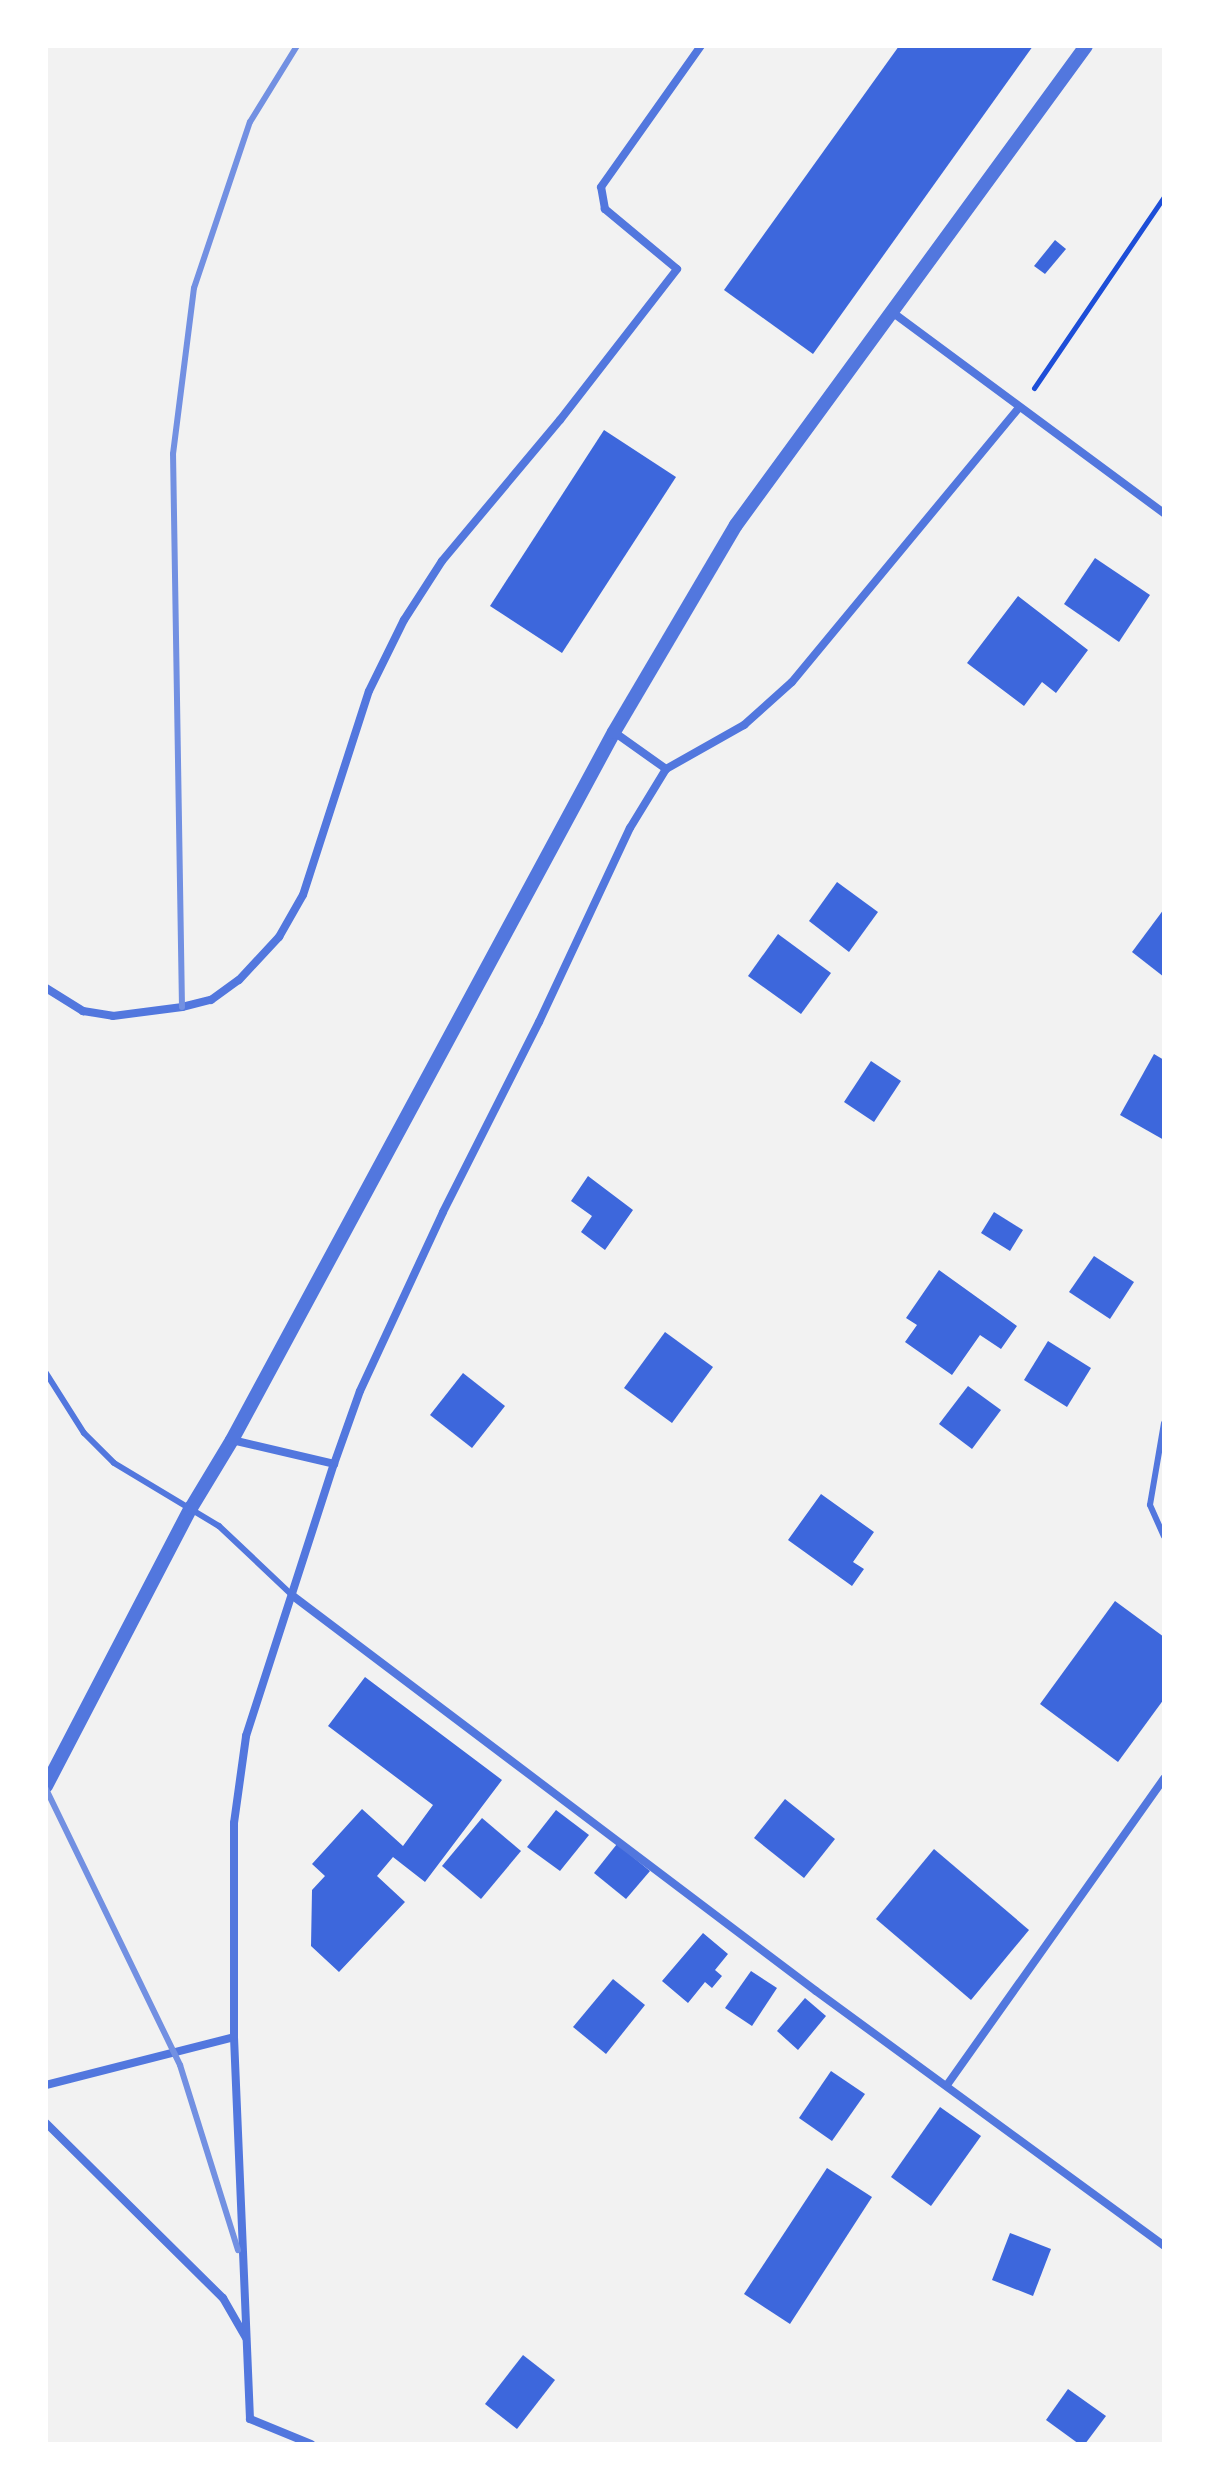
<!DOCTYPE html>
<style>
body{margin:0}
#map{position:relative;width:1210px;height:2490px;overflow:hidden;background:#f2f2f2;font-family:"Noto Sans",sans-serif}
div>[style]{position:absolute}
.building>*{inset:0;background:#3d67dc}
.path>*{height:5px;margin:-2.5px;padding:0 2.5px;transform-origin:2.5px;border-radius:2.5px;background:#1d4ed8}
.service>*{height:6px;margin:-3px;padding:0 3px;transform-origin:3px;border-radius:3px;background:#5277de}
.minor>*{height:8px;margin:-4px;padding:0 4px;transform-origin:4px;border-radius:4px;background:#5277de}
.tertiary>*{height:14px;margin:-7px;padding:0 7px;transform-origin:7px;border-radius:7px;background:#5277de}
.rail>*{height:6px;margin:-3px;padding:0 3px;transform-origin:3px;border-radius:3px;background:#7290e2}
span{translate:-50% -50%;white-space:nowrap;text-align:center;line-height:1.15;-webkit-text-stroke:7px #fff;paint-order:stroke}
.frame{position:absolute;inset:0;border:48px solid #fff;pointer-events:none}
</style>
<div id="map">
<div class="building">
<i style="clip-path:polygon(899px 46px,1033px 46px,813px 354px,724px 290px)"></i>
<i style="clip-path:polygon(1055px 240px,1066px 249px,1045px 274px,1034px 266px)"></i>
<i style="clip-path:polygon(604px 430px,676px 477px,562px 653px,490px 606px)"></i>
<i style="clip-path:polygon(1095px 558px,1150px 595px,1119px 642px,1064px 604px)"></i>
<i style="clip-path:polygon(1018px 596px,1088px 650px,1056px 693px,1042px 682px,1024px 706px,967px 663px)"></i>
<i style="clip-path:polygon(837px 882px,878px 912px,849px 952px,809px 921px)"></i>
<i style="clip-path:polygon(1164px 909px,1164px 977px,1132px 952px)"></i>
<i style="clip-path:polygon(778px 934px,831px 973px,801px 1014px,748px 976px)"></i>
<i style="clip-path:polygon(1154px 1054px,1164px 1060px,1164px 1140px,1120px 1115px)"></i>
<i style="clip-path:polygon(871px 1061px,901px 1081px,874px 1122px,844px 1102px)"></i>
<i style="clip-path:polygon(588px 1176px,633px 1210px,605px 1250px,581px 1232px,592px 1216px,571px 1201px)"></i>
<i style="clip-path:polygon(994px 1212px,1023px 1230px,1010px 1251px,981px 1233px)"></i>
<i style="clip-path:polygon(1094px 1256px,1134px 1282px,1110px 1319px,1069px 1292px)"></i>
<i style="clip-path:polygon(939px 1270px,1017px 1326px,1001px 1349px,980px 1335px,952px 1375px,905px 1342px,917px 1325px,906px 1318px)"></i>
<i style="clip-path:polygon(665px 1332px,713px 1367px,672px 1423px,624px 1388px)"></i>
<i style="clip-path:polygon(1048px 1341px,1091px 1368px,1067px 1407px,1024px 1380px)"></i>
<i style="clip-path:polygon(463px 1373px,505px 1406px,472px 1448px,430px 1415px)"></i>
<i style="clip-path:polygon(968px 1386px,1001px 1410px,972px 1449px,939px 1424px)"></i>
<i style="clip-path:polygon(821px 1494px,874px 1532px,853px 1562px,864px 1569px,852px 1586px,788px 1540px)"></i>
<i style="clip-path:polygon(1115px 1601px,1164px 1637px,1164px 1699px,1118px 1762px,1040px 1704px)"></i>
<i style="clip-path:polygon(365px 1677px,502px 1780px,425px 1882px,393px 1857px,377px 1876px,405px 1902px,339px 1972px,311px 1946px,312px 1890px,325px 1876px,312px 1864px,362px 1809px,403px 1846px,433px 1805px,328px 1726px)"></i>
<i style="clip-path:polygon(785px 1799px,835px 1839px,804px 1878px,754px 1838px)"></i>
<i style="clip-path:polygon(556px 1810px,589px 1835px,560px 1871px,527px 1847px)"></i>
<i style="clip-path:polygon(482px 1818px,521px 1851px,481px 1899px,442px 1866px)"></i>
<i style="clip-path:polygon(617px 1844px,650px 1871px,626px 1899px,594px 1873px)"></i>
<i style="clip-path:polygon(934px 1849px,1029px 1930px,971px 2000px,876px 1919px)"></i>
<i style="clip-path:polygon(703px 1933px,728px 1954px,715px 1970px,722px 1976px,712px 1988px,705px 1982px,688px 2003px,662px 1981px)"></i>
<i style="clip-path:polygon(751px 1971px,777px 1988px,752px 2026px,725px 2008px)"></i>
<i style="clip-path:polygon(613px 1979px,645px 2005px,606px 2054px,573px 2027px)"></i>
<i style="clip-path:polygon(805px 1998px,826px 2016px,798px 2050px,777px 2031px)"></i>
<i style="clip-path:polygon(831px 2071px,865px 2094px,832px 2141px,799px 2118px)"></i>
<i style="clip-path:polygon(940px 2107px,981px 2136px,931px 2206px,891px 2177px)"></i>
<i style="clip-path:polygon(827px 2168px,872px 2197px,790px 2324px,744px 2294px)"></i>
<i style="clip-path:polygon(1010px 2233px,1051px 2249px,1033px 2296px,992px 2280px)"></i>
<i style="clip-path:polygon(523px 2355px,555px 2380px,517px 2429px,485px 2404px)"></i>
<i style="clip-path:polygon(1068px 2389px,1106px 2416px,1085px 2444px,1079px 2444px,1046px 2420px)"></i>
</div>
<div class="path">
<i style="left:1034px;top:388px;width:231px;rotate:-55.8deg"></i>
</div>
<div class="service">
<i style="left:46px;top:1373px;width:71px;rotate:57.7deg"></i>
<i style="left:84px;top:1433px;width:42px;rotate:45deg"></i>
<i style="left:114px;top:1463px;width:122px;rotate:31deg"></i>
<i style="left:219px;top:1526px;width:102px;rotate:43.4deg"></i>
<i style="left:1164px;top:1423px;width:83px;rotate:99.7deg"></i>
<i style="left:1150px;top:1505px;width:34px;rotate:66deg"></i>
</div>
<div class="minor">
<i style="left:892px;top:312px;width:338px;rotate:36.5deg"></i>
<i style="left:614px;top:732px;width:64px;rotate:35.4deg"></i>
<i style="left:46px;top:988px;width:44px;rotate:31.9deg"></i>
<i style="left:83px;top:1011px;width:30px;rotate:9deg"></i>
<i style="left:113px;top:1016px;width:70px;rotate:-7.4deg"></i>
<i style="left:182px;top:1007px;width:30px;rotate:-14deg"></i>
<i style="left:211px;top:1000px;width:34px;rotate:-36deg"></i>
<i style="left:239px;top:980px;width:59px;rotate:-47.1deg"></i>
<i style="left:279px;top:937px;width:48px;rotate:-60.3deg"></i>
<i style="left:303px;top:895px;width:214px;rotate:-72.1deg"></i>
<i style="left:369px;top:691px;width:79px;rotate:-63.8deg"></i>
<i style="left:404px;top:620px;width:70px;rotate:-57.2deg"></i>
<i style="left:442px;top:561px;width:184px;rotate:-50.1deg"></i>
<i style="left:560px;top:420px;width:191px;rotate:-52.2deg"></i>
<i style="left:677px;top:269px;width:94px;rotate:-140.2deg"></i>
<i style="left:605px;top:209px;width:22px;rotate:-100deg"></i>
<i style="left:601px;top:187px;width:173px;rotate:-54.7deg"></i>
<i style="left:232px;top:1440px;width:105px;rotate:13.2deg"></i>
<i style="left:293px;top:1596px;width:655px;rotate:37.06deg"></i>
<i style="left:816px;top:1991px;width:431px;rotate:36.2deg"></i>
<i style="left:46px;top:2085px;width:194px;rotate:-14.3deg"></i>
<i style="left:947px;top:2085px;width:376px;rotate:-54.7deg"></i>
<i style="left:46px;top:2123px;width:249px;rotate:44.7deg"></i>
<i style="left:223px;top:2298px;width:46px;rotate:60.1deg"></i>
<i style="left:311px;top:2444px;width:66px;rotate:-157.7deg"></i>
<i style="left:250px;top:2419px;width:382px;rotate:-92.4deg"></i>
<i style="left:234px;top:2037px;width:214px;rotate:-90deg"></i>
<i style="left:234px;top:1823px;width:88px;rotate:-82.1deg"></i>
<i style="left:246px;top:1736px;width:286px;rotate:-72.1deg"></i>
<i style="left:334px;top:1464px;width:77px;rotate:-70.4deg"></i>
<i style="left:360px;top:1391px;width:197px;rotate:-65.1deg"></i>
<i style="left:443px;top:1212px;width:213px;rotate:-63.2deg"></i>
<i style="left:539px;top:1022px;width:214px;rotate:-64.9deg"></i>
<i style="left:630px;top:828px;width:69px;rotate:-58.6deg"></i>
<i style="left:666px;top:769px;width:90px;rotate:-29.4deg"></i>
<i style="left:744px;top:725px;width:64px;rotate:-41.9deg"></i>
<i style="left:792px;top:682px;width:356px;rotate:-50.4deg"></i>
</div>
<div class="tertiary">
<i style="left:46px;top:1786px;width:314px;rotate:-62.5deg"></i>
<i style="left:191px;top:1508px;width:79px;rotate:-58.9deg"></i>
<i style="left:232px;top:1440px;width:804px;rotate:-61.65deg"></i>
<i style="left:614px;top:732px;width:240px;rotate:-59.5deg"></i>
<i style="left:736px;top:525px;width:593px;rotate:-53.84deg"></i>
</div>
<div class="rail">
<i style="left:182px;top:1007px;width:553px;rotate:-90.93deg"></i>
<i style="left:173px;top:454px;width:167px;rotate:-82.8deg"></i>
<i style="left:194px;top:288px;width:175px;rotate:-71.4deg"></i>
<i style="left:250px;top:122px;width:89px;rotate:-58.3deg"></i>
<i style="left:46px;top:1789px;width:307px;rotate:64.1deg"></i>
<i style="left:180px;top:2065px;width:194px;rotate:72.6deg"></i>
</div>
<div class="frame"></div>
</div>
